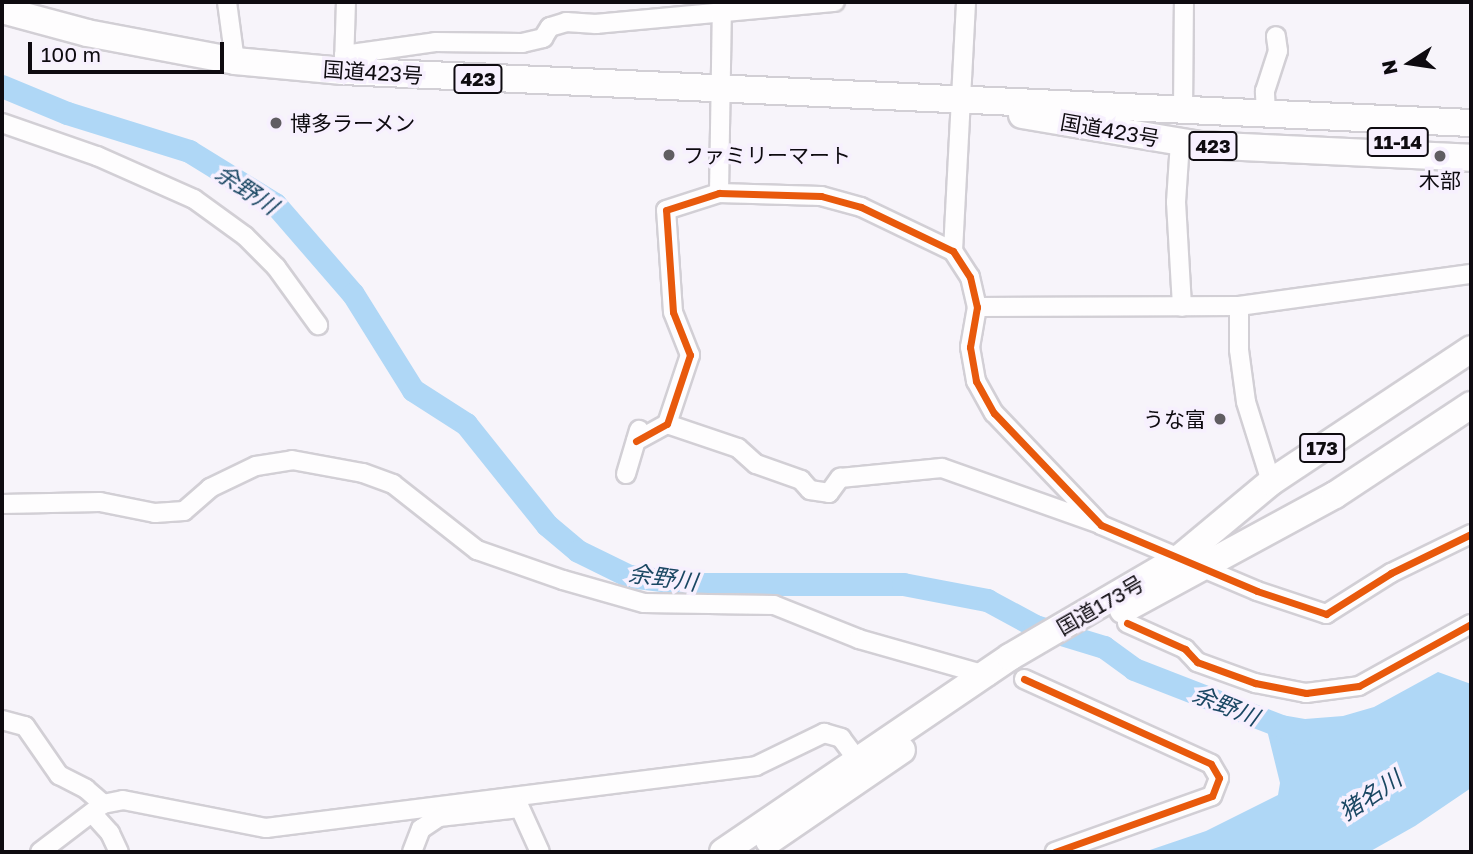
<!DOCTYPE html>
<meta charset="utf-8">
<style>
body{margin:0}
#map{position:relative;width:1473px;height:854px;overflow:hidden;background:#f7f4fa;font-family:"Golos Text","Noto Sans JP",sans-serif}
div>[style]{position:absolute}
.water>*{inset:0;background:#afd7f6}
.river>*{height:23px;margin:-11.5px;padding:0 11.5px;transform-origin:11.5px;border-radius:11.5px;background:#afd7f6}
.roads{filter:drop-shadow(2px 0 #d2cfd5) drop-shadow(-2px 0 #d2cfd5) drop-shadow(0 2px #d2cfd5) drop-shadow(0 -2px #d2cfd5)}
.minor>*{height:18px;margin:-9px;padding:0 9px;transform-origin:9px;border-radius:9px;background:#fefdfe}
.highway>*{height:26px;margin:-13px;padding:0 13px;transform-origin:13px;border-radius:13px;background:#fefdfe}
.cycleway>*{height:7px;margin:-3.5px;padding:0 3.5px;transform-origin:3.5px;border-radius:3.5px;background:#e8590c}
.dots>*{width:19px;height:19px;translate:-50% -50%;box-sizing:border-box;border:4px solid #f7f0fe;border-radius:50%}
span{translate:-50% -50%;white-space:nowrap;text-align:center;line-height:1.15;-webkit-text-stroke:7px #f7f0fe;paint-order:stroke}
.shield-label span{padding:2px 5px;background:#f7f0fe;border:2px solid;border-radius:5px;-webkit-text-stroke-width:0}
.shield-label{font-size:19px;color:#0e0b10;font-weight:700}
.street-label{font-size:21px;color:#0e0b10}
.poi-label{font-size:21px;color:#0e0b10}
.left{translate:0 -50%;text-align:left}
.right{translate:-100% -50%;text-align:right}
.water-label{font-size:23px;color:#1a4763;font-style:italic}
.frame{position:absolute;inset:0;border:4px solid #0e0b10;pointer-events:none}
.north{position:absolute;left:1375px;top:28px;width:70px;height:70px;-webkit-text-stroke:5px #f7f0fe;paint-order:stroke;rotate:258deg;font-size:19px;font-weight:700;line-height:28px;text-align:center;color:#0e0b10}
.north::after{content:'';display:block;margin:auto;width:24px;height:32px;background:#0e0b10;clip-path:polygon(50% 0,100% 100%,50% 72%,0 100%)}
.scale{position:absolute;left:28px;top:42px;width:196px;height:32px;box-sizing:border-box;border:4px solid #0e0b10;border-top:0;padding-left:9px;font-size:21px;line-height:24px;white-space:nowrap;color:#0e0b10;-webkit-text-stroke:5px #f7f0fe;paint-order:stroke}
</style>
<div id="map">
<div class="water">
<i style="clip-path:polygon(1438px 672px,1471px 684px,1471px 788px,1415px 826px,1369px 852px,1144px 852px,1206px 831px,1278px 795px,1280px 783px,1267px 730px,1276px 714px,1305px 719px,1343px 716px,1374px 707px)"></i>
</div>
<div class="river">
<i style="left:2px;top:86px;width:70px;rotate:22.6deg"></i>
<i style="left:67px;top:113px;width:128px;rotate:17.3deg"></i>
<i style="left:189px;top:151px;width:101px;rotate:31.6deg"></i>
<i style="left:275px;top:204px;width:119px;rotate:49.1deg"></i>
<i style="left:353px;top:294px;width:113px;rotate:58deg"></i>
<i style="left:413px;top:390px;width:63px;rotate:32.7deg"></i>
<i style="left:466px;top:424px;width:129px;rotate:51.3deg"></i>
<i style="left:547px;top:525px;width:40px;rotate:40deg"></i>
<i style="left:578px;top:551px;width:57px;rotate:26.1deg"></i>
<i style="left:629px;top:576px;width:64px;rotate:7.1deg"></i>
<i style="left:693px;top:584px;width:210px"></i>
<i style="left:903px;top:584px;width:86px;rotate:10.8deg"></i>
<i style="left:987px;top:600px;width:55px;rotate:28.4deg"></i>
<i style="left:1035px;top:626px;width:72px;rotate:16.9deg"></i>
<i style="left:1104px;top:647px;width:37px;rotate:36deg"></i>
<i style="left:1134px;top:669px;width:177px;rotate:21.2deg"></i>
</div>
<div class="roads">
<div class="minor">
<i style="left:227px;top:2px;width:60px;rotate:82.3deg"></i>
<i style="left:344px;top:55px;width:92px;rotate:-8.1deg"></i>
<i style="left:435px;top:42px;width:87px;rotate:0.7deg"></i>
<i style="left:522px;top:43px;width:22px;rotate:-13deg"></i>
<i style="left:543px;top:38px;width:13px;rotate:-58deg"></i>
<i style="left:550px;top:27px;width:17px;rotate:-17deg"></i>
<i style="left:566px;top:22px;width:30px;rotate:4deg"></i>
<i style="left:596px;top:24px;width:240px;rotate:-5.3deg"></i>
<i style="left:344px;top:65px;width:63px;rotate:-88.2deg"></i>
<i style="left:1183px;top:111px;width:109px;rotate:-89.5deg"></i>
<i style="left:1266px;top:113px;width:22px;rotate:-93deg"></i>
<i style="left:1265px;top:91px;width:42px;rotate:-72deg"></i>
<i style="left:1278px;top:51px;width:15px;rotate:-98deg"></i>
<i style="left:2px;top:123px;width:101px;rotate:19.2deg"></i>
<i style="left:97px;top:156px;width:106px;rotate:23.9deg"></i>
<i style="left:194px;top:199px;width:63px;rotate:36deg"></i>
<i style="left:245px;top:236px;width:44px;rotate:45deg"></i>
<i style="left:276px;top:267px;width:72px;rotate:54.1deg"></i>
<i style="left:1180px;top:142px;width:60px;rotate:93.8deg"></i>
<i style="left:1176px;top:202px;width:105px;rotate:86.7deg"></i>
<i style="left:719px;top:193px;width:191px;rotate:-89.1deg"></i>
<i style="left:953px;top:251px;width:249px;rotate:-87deg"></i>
<i style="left:1239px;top:306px;width:44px;rotate:90deg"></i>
<i style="left:1239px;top:350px;width:52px;rotate:82.3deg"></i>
<i style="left:1246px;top:402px;width:84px;rotate:72.6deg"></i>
<i style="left:977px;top:307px;width:262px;rotate:-0.2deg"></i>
<i style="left:1239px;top:306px;width:234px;rotate:-7.9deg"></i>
<i style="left:667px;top:424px;width:75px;rotate:18.7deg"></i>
<i style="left:738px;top:448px;width:24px;rotate:42deg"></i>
<i style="left:756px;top:464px;width:48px;rotate:19.6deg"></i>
<i style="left:801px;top:480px;width:13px;rotate:48deg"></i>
<i style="left:810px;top:490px;width:19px;rotate:9deg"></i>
<i style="left:829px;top:493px;width:19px;rotate:-54deg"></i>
<i style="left:840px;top:478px;width:102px;rotate:-5.6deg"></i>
<i style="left:942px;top:468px;width:164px;rotate:19.5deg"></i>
<i style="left:636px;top:441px;width:35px;rotate:-29deg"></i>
<i style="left:667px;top:424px;width:73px;rotate:-71.6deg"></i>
<i style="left:690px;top:355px;width:46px;rotate:-111.6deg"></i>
<i style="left:673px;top:312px;width:102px;rotate:-93.9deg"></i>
<i style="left:666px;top:210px;width:56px;rotate:-17.8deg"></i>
<i style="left:719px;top:193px;width:102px;rotate:1.7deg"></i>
<i style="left:821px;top:196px;width:41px;rotate:15.4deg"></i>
<i style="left:861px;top:207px;width:102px;rotate:25.6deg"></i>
<i style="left:953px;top:251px;width:31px;rotate:57deg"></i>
<i style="left:970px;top:277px;width:31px;rotate:77deg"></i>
<i style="left:977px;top:307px;width:41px;rotate:99.9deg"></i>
<i style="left:970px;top:347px;width:35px;rotate:80deg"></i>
<i style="left:976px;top:381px;width:37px;rotate:61deg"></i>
<i style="left:994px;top:413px;width:155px;rotate:46.3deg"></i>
<i style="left:1101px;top:525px;width:169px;rotate:22.9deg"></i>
<i style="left:1257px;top:591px;width:73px;rotate:18.4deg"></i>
<i style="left:1326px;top:614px;width:77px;rotate:-32.2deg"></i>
<i style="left:1391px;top:573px;width:89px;rotate:-26deg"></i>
<i style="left:626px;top:474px;width:46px;rotate:-73.5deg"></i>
<i style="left:2px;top:504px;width:98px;rotate:-1.2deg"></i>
<i style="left:100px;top:502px;width:56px;rotate:11.3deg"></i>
<i style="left:155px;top:513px;width:29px;rotate:-4deg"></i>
<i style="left:184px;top:511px;width:35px;rotate:-41deg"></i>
<i style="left:210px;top:488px;width:51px;rotate:-25.6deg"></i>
<i style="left:256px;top:466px;width:36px;rotate:-9deg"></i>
<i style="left:292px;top:460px;width:72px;rotate:10.4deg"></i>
<i style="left:363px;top:473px;width:32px;rotate:20deg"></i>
<i style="left:393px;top:484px;width:107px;rotate:38.2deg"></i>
<i style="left:477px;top:550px;width:91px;rotate:19.2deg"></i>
<i style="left:563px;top:580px;width:84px;rotate:15.9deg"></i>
<i style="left:644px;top:603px;width:130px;rotate:0.9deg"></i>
<i style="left:774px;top:605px;width:92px;rotate:21.8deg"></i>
<i style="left:859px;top:639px;width:135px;rotate:15.9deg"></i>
<i style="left:1127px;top:623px;width:64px;rotate:24.1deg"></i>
<i style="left:1185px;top:649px;width:18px;rotate:47deg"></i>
<i style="left:1197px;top:662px;width:62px;rotate:19.9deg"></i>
<i style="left:1255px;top:683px;width:52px;rotate:11.1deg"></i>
<i style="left:1306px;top:693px;width:53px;rotate:-7.5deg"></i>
<i style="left:1359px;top:686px;width:128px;rotate:-29deg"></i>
<i style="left:1024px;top:679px;width:205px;rotate:24.4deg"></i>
<i style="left:1211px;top:764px;width:16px;rotate:60deg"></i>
<i style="left:1219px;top:778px;width:19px;rotate:111deg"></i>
<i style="left:1212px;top:796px;width:167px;rotate:160.4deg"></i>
<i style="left:2px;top:720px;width:24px;rotate:15deg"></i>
<i style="left:25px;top:726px;width:60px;rotate:55.2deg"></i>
<i style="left:59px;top:775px;width:30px;rotate:27deg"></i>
<i style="left:86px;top:789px;width:23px;rotate:41deg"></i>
<i style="left:92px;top:813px;width:27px;rotate:48deg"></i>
<i style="left:110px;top:833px;width:21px;rotate:65deg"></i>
<i style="left:40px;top:852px;width:79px;rotate:-37.3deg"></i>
<i style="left:103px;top:804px;width:20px;rotate:-11deg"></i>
<i style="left:123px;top:800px;width:146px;rotate:11.1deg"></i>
<i style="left:266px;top:828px;width:494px;rotate:-7.2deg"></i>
<i style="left:756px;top:766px;width:76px;rotate:-25.9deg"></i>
<i style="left:824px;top:733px;width:18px;rotate:16deg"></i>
<i style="left:841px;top:738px;width:38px;rotate:53deg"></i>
<i style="left:412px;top:852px;width:25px;rotate:-69deg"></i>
<i style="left:421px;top:829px;width:22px;rotate:-34deg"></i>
<i style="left:439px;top:817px;width:81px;rotate:-6.3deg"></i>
<i style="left:520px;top:808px;width:48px;rotate:65.6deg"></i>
</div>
<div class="highway">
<i style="left:2px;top:10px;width:88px;rotate:15.1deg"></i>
<i style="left:87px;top:33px;width:151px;rotate:10.7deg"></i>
<i style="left:235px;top:61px;width:108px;rotate:5.3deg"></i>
<i style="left:343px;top:71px;width:1129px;rotate:2.64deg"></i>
<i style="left:1022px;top:115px;width:181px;rotate:9.6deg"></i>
<i style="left:1200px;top:145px;width:271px;rotate:2.7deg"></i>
<i style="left:1123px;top:610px;width:241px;rotate:-28.5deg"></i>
<i style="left:1335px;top:495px;width:163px;rotate:-33.5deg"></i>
<i style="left:769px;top:841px;width:161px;rotate:-34.4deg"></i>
<i style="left:723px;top:852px;width:347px;rotate:-34.2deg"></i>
<i style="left:1010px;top:657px;width:198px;rotate:-30.3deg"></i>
<i style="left:1181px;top:557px;width:117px;rotate:-39.8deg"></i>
<i style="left:1271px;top:482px;width:240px;rotate:-33.6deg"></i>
</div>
</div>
<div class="cycleway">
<i style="left:636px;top:441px;width:35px;rotate:-29deg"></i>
<i style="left:667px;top:424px;width:73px;rotate:-71.6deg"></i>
<i style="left:690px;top:355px;width:46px;rotate:-111.6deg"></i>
<i style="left:673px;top:312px;width:102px;rotate:-93.9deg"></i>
<i style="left:666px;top:210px;width:56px;rotate:-17.8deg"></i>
<i style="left:719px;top:193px;width:102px;rotate:1.7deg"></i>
<i style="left:821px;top:196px;width:41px;rotate:15.4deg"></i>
<i style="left:861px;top:207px;width:102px;rotate:25.6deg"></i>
<i style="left:953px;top:251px;width:31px;rotate:57deg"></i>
<i style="left:970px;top:277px;width:31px;rotate:77deg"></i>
<i style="left:977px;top:307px;width:41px;rotate:99.9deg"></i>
<i style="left:970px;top:347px;width:35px;rotate:80deg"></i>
<i style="left:976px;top:381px;width:37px;rotate:61deg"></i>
<i style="left:994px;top:413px;width:155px;rotate:46.3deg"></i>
<i style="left:1101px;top:525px;width:169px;rotate:22.9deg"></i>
<i style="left:1257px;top:591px;width:73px;rotate:18.4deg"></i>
<i style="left:1326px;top:614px;width:77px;rotate:-32.2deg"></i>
<i style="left:1391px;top:573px;width:89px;rotate:-26deg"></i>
<i style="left:1127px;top:623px;width:64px;rotate:24.1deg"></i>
<i style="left:1185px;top:649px;width:18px;rotate:47deg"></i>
<i style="left:1197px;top:662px;width:62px;rotate:19.9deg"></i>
<i style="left:1255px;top:683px;width:52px;rotate:11.1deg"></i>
<i style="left:1306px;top:693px;width:53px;rotate:-7.5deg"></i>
<i style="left:1359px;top:686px;width:128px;rotate:-29deg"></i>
<i style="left:1024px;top:679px;width:205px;rotate:24.4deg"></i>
<i style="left:1211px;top:764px;width:16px;rotate:60deg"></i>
<i style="left:1219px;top:778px;width:19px;rotate:111deg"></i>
<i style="left:1212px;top:796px;width:167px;rotate:160.4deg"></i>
</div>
<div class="dots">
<i style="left:276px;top:123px;background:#605d62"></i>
<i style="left:669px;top:155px;background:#605d62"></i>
<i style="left:1440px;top:156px;background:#605d62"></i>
<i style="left:1220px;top:419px;background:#605d62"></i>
</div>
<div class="shield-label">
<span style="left:478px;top:79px">423</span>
<span style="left:1398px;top:142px">11-14</span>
<span style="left:1213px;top:146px">423</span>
<span style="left:1322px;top:448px">173</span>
</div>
<div class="street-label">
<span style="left:373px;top:72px;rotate:4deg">国道423号</span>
<span style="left:1110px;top:130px;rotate:10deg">国道423号</span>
<span style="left:1100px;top:605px;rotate:-30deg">国道173号</span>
</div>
<div class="poi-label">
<span class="left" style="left:290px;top:123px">博多ラーメン</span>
<span class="left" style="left:683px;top:155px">ファミリーマート</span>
<span style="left:1440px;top:180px">木部</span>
<span class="right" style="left:1206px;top:419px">うな富</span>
</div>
<div class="water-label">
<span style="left:247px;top:189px;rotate:34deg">余野川</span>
<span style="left:663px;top:577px;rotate:8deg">余野川</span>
<span style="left:1226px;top:705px;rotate:22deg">余野川</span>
<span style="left:1370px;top:795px;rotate:-34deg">猪名川</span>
</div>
<div class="frame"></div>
<div class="north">N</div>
<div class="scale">100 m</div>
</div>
